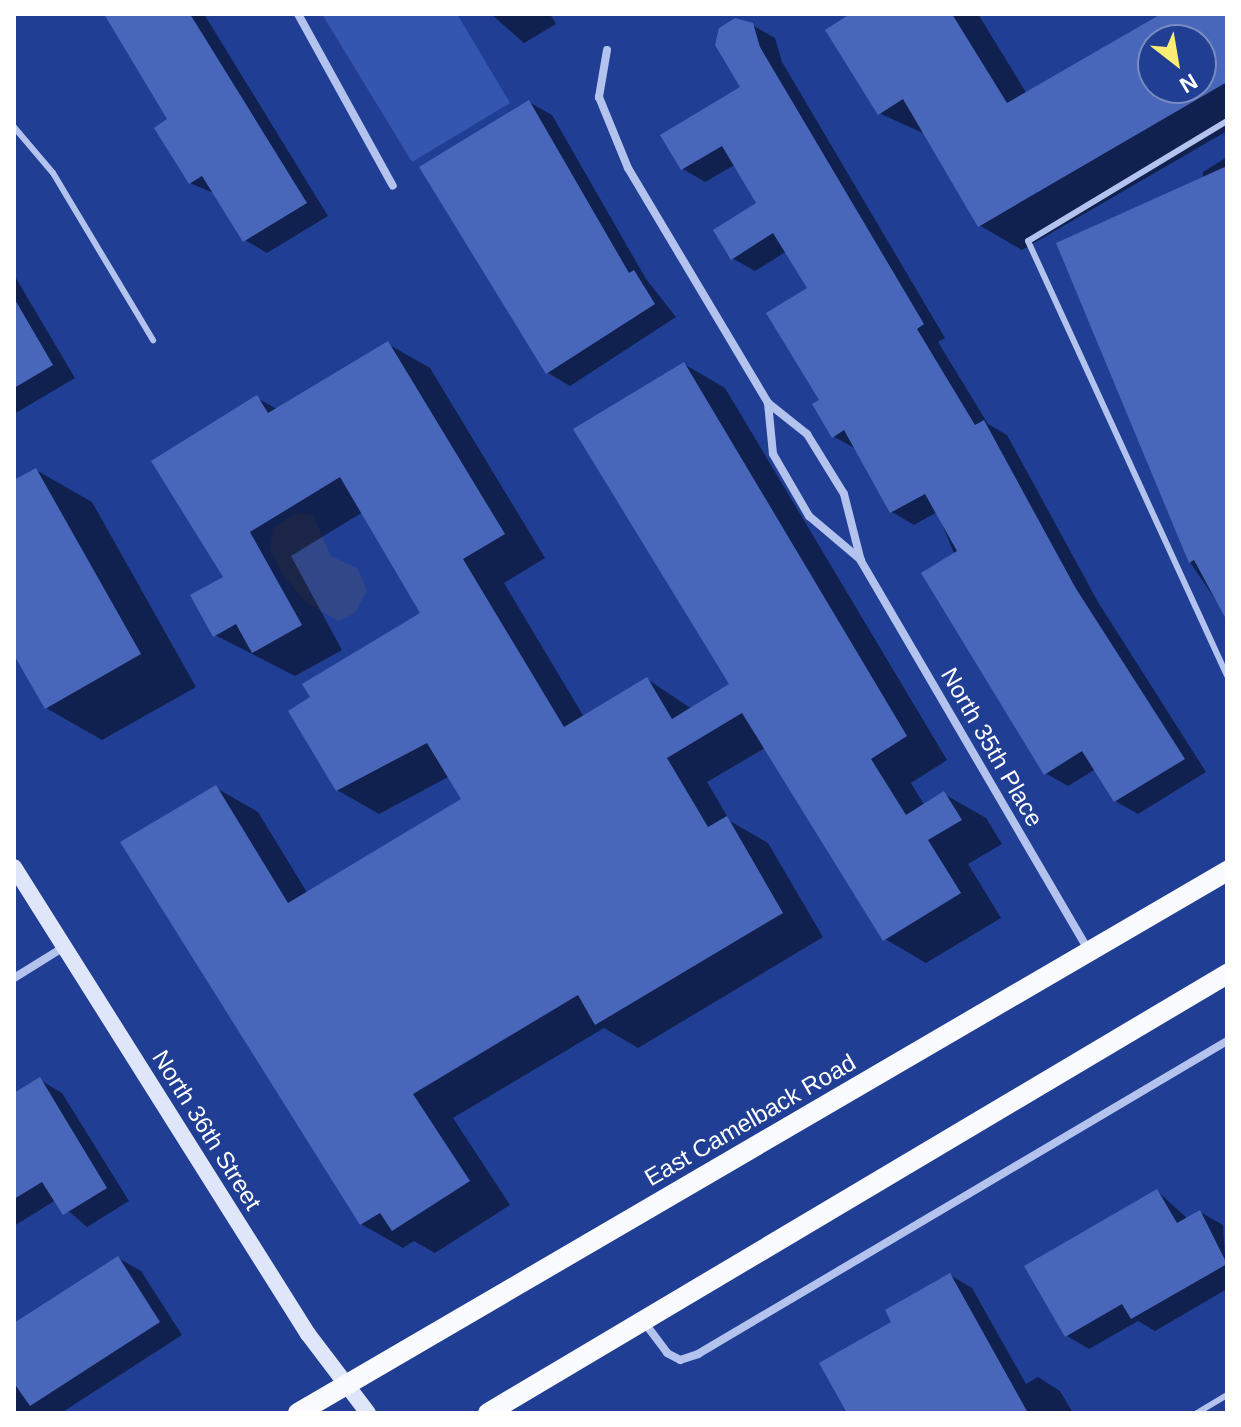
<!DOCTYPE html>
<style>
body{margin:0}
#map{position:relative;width:1241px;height:1427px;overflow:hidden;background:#203e94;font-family:Arial,sans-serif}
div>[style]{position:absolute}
.green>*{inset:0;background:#3456b1}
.water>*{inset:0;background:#314788}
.shadow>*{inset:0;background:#0007}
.building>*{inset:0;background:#4967ba}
.lane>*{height:6px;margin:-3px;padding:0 3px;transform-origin:3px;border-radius:3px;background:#b3c3ee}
.street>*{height:8px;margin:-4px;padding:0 4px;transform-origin:4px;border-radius:4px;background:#b3c3ee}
.secondary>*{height:16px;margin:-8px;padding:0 8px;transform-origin:8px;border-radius:8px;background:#e0e6fa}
.primary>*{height:20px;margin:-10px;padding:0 10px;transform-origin:10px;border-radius:10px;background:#fafbff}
span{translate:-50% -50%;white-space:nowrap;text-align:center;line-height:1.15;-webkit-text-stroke:7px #203e94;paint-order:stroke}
.street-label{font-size:24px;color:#fff}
.frame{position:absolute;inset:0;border:16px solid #fff;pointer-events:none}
.north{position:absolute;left:1137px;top:24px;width:80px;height:80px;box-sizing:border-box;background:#203e94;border:2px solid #798bbf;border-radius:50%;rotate:149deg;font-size:22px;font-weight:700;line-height:32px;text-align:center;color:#fff}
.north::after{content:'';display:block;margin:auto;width:28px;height:36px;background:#fbed74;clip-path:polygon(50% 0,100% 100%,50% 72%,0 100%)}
</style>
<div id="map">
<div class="green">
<i style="clip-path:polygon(322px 14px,457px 14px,510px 103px,412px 162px)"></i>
</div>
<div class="water">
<i style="clip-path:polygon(293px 514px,313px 515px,331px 556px,357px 568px,367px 590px,355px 613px,338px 621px,306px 602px,284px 576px,270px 551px,273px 529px)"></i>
</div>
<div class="shadow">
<i style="clip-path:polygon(106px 14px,204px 14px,328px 216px,267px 253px,245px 240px,216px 194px,190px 183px,170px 120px)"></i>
<i style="clip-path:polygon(491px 14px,550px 14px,556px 24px,524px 43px)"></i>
<i style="clip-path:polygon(evenodd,854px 14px,978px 14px,1027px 94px,1165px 14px,1227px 14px,1227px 131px,1022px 250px,979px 225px,927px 135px,879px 113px,854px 14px,1153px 40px,1201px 40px,1201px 88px,1153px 88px,1153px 40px)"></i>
<i style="clip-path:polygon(752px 25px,775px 38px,782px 62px,945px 338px,938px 342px,988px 424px,1007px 435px,1098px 602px,1206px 772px,1138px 814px,1115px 801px,1096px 769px,1068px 786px,1045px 773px,937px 512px,914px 525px,892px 512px,856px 449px,833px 436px,821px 401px,810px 289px,787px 251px,755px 271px,732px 258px,759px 204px,736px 164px,705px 182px,683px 169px,743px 88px)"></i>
<i style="clip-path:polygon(529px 102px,552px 115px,646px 279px,676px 317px,570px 386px,548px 373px)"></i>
<i style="clip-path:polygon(1227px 157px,1227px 617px,1190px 562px,1203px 172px)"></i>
<i style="clip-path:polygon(14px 275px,75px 378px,14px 414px)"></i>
<i style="clip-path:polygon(388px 344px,430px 368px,545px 558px,504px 583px,584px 717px,647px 679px,692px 709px,732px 684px,684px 364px,725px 388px,947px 760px,911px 783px,925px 806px,944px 794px,986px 818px,1002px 844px,968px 864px,1001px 918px,926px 963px,885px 939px,765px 748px,707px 782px,730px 821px,768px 843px,823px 937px,638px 1048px,604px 1028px,453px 1118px,510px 1205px,435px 1253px,414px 1241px,403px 1248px,361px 1224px,216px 788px,258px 812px,308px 894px,464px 800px,450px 776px,379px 814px,337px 790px,423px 614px,363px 512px,291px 556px,342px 650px,295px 676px,215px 635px,257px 398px,277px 409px)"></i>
<i style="clip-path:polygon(36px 470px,92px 502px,196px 687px,102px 740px,46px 708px,14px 651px,14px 483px)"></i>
<i style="clip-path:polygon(40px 1080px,62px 1093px,129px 1201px,87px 1227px,56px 1200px,14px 1226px,14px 1095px)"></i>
<i style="clip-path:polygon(1157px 1191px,1188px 1219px,1200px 1212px,1223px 1225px,1227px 1289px,1155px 1331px,1138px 1321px,1089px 1349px,1067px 1336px)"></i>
<i style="clip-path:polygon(118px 1258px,141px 1271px,182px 1335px,61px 1413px,14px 1413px,14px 1325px)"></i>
<i style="clip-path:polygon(950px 1275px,972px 1288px,1026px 1384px,1038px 1377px,1060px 1391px,1073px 1413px,850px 1413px,894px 1323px)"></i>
</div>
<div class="building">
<i style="clip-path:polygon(104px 14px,190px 14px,307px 203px,243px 242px,202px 176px,189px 184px,154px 128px,167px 119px)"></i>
<i style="clip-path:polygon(evenodd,850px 14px,952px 14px,1007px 103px,1161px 14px,1227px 14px,1227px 82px,978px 227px,903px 99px,878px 115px,825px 30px,850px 14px,1153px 40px,1201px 40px,1201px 88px,1153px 88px,1153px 40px)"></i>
<i style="clip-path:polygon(735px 18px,753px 23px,760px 47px,924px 324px,917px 329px,975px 425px,984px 420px,1075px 587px,1185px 759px,1114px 802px,1082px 751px,1044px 775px,921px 573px,957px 551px,925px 494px,890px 513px,844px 430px,832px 438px,812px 404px,819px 400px,766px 313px,807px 288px,773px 233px,731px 260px,713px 230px,756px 203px,722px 146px,681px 170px,660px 135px,740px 87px,715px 45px,719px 28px)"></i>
<i style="clip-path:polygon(529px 100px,629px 273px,634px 270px,655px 304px,546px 374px,419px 167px)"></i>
<i style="clip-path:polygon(1227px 166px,1227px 621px,1194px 560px,1189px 563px,1056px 243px)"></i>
<i style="clip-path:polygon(14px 298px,53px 365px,14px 388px)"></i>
<i style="clip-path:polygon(388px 341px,505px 534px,463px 559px,564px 727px,647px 677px,672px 719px,729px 684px,573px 429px,684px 362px,907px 736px,871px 759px,906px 815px,944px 791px,962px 820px,928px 840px,961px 893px,883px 941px,742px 713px,667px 758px,708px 827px,727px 816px,783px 913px,595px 1025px,578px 995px,413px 1094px,470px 1181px,392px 1231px,380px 1213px,360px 1225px,120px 842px,216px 785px,288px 903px,461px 799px,427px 743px,336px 791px,288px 711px,310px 697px,302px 684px,420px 613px,340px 477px,250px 532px,302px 625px,252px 653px,236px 624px,213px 637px,190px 595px,223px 577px,151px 461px,257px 395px,268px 413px)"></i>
<i style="clip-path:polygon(36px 468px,141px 654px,45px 709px,14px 655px,14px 480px)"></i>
<i style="clip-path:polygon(40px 1077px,107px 1188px,63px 1215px,42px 1182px,14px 1199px,14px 1093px)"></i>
<i style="clip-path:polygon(1157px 1189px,1177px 1223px,1200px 1210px,1227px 1264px,1131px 1319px,1122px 1304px,1065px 1337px,1024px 1266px)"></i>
<i style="clip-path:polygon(118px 1256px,160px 1322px,30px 1406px,14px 1383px,14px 1323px)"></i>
<i style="clip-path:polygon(950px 1273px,1028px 1413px,847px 1413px,819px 1363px,891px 1322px,885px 1310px)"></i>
</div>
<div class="lane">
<i style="left:1227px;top:121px;width:232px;rotate:148.9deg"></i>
<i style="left:1028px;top:241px;width:478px;rotate:65.4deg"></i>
<i style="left:14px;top:127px;width:60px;rotate:49.7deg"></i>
<i style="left:53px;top:173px;width:195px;rotate:59.1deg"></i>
<i style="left:1197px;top:1413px;width:35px;rotate:-31deg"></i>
</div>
<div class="street">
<i style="left:298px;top:14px;width:196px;rotate:61.1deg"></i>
<i style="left:607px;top:50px;width:48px;rotate:99.7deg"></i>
<i style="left:599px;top:97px;width:77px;rotate:67.8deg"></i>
<i style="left:628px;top:168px;width:274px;rotate:59.2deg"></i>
<i style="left:768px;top:403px;width:50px;rotate:38.5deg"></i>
<i style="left:807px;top:434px;width:70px;rotate:58.3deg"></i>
<i style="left:844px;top:494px;width:69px;rotate:75.8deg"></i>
<i style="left:861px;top:561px;width:452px;rotate:59.7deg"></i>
<i style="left:768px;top:403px;width:51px;rotate:84.4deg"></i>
<i style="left:773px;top:454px;width:72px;rotate:59.9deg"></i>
<i style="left:809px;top:516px;width:68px;rotate:40.2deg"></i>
<i style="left:14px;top:978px;width:59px;rotate:-31.8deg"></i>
<i style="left:644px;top:1322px;width:39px;rotate:53deg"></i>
<i style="left:667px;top:1353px;width:15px;rotate:28deg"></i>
<i style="left:680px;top:1360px;width:19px;rotate:-18deg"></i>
<i style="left:698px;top:1354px;width:615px;rotate:-30.61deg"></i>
</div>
<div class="secondary">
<i style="left:14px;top:867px;width:552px;rotate:57.81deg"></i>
<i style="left:308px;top:1334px;width:99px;rotate:52.8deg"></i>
</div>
<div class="primary">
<i style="left:298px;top:1413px;width:1076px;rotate:-30.26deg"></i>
<i style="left:488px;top:1413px;width:860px;rotate:-30.71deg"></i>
</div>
<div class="street-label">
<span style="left:992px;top:747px;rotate:60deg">North 35th Place</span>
<span style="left:750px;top:1120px;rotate:-30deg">East Camelback Road</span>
<span style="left:207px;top:1130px;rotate:58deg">North 36th Street</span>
</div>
<div class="frame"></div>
<div class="north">N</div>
</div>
